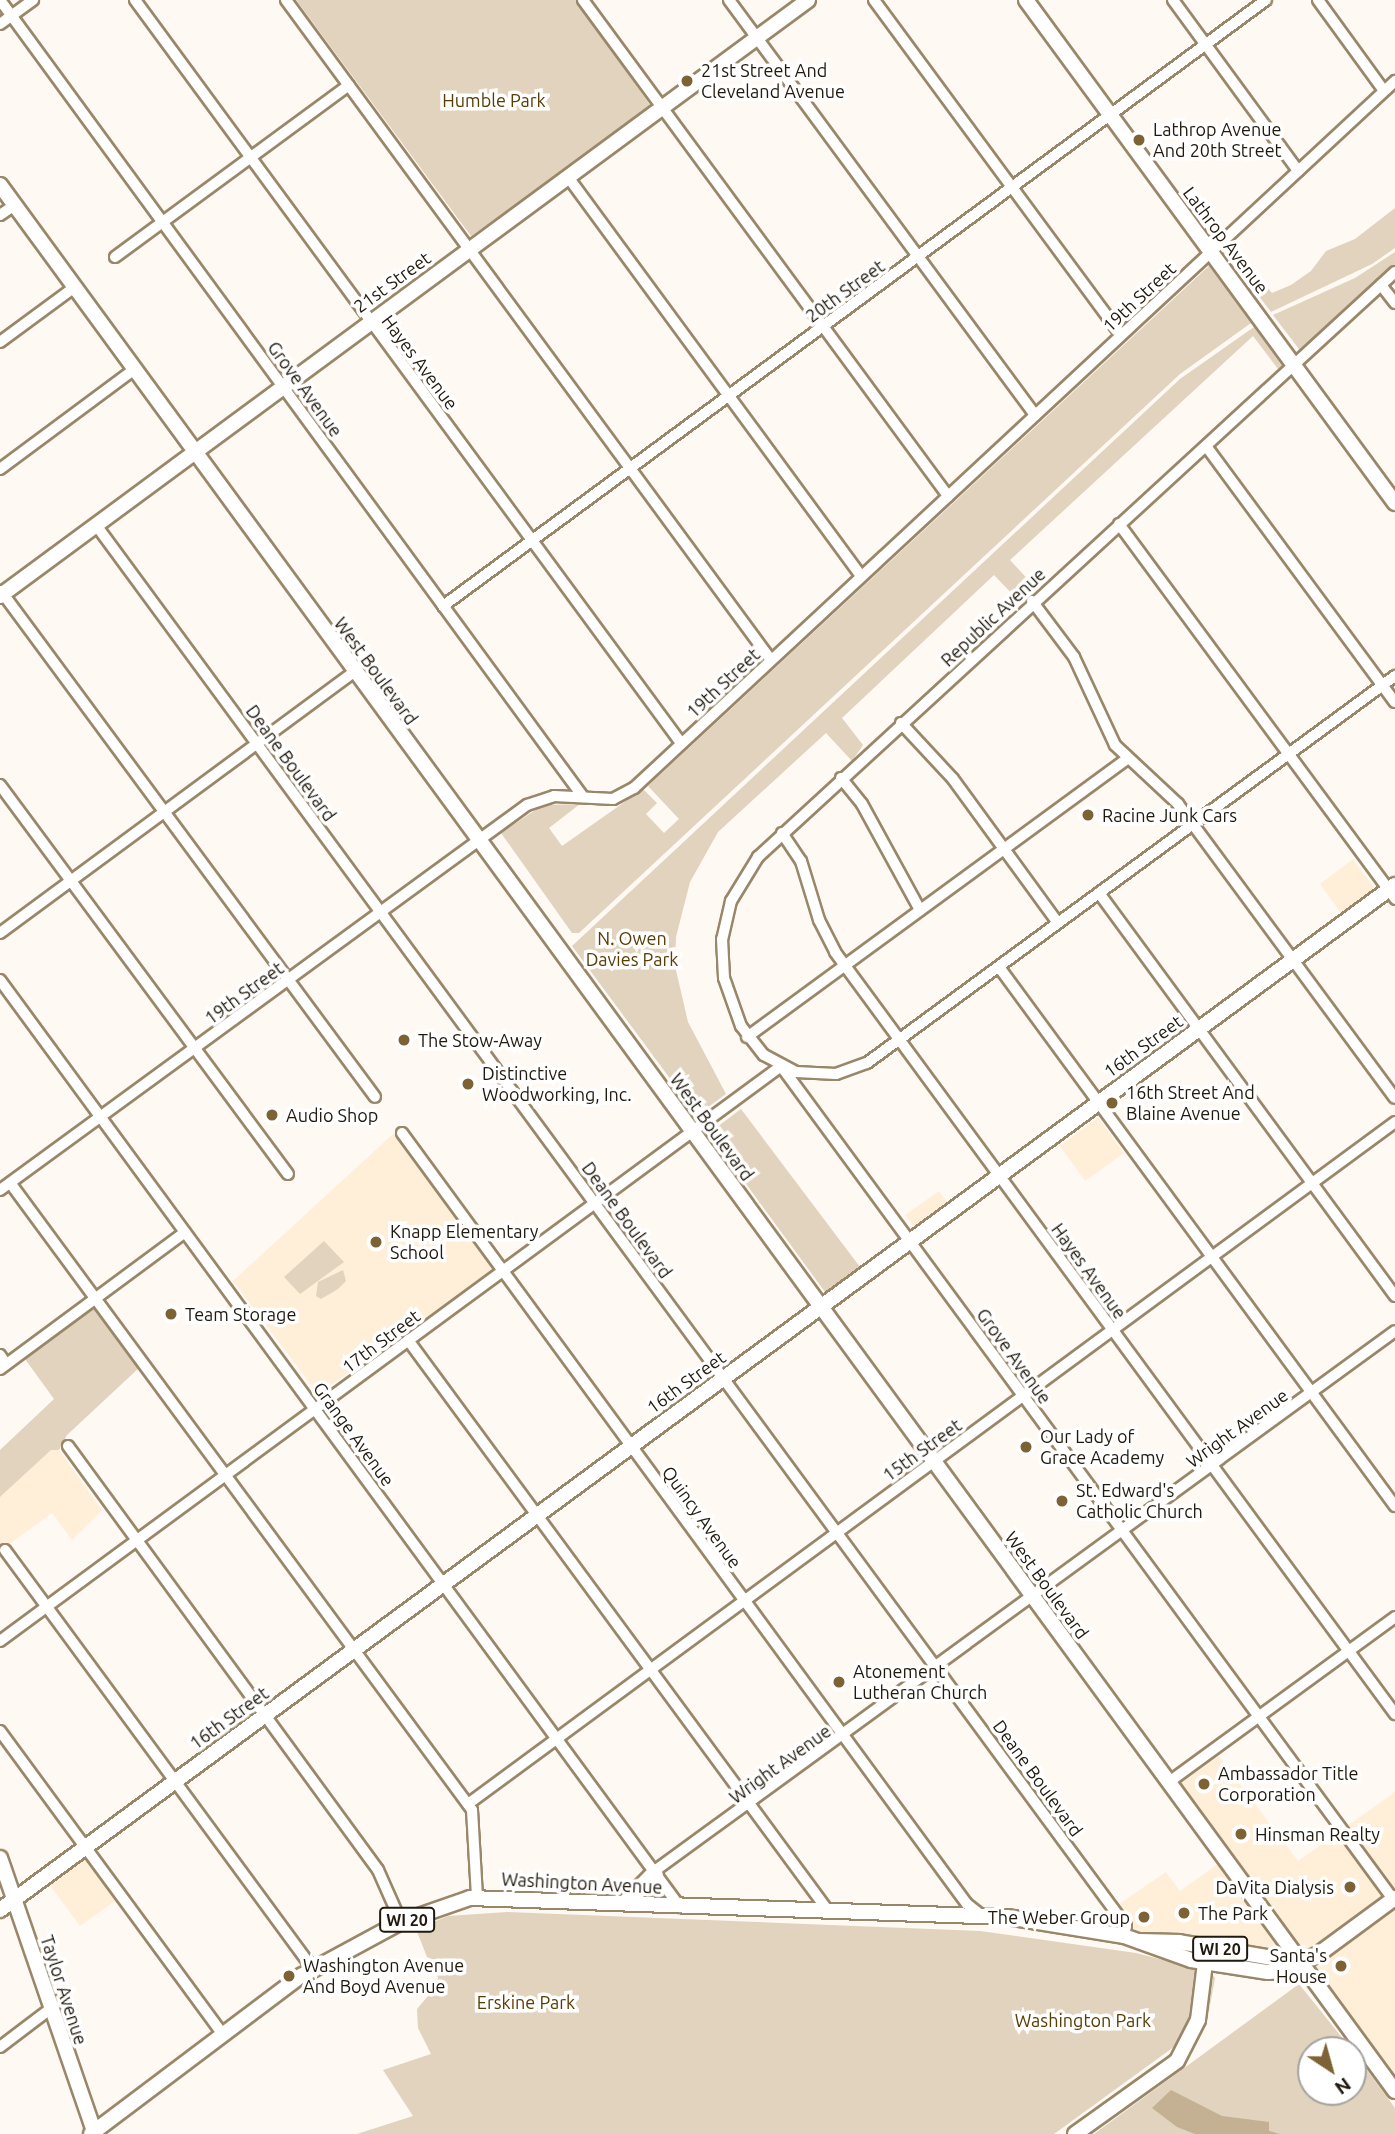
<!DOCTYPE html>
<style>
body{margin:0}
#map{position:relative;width:1395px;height:2134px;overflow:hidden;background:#fef9f3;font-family:Ubuntu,sans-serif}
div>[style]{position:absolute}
.built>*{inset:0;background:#ffefd8}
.green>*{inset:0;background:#e1d3bd}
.water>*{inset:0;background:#c4b092}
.roads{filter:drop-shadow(2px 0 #9a8769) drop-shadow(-2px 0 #9a8769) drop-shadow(0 2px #9a8769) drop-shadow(0 -2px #9a8769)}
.street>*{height:10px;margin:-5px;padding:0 5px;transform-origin:5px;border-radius:5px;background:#fff}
.secondary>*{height:14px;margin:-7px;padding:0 7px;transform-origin:7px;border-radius:7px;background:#fff}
.primary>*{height:14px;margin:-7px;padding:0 7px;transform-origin:7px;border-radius:7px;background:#fff}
.dots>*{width:19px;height:19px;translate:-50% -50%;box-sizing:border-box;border:4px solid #fff;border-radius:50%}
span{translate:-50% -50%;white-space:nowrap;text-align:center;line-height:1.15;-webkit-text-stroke:7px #fff;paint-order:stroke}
.shield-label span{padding:2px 5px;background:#fff;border:2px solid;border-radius:5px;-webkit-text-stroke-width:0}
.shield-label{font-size:16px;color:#20190d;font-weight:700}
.poi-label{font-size:18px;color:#20190d}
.left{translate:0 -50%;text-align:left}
.right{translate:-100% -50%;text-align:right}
.park-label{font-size:18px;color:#583c03}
.street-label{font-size:18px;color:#20190d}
.north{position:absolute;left:1297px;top:2036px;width:70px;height:70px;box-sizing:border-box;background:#fff;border:2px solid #a6a39e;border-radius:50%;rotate:144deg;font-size:19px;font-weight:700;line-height:28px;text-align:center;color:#20190d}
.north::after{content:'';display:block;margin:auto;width:24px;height:32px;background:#7d6234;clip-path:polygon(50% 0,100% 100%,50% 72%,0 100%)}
</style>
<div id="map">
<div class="built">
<i style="clip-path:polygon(1353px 859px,1374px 888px,1341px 913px,1320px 884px)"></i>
<i style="clip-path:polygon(1098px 1118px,1124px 1153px,1085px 1181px,1060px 1146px)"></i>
<i style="clip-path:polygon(394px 1133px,494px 1270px,318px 1394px,233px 1281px)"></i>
<i style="clip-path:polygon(939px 1191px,948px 1203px,914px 1227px,905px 1215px)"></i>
<i style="clip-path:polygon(51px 1450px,59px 1450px,102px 1510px,72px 1540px,52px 1513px,0 1551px,0 1497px)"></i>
<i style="clip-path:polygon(1219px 1756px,1298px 1861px,1395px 1792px,1395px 2078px,1303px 1948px,1274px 1953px,1145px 1933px,1126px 1926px,1113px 1908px,1166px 1872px,1180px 1891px,1232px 1854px,1181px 1783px)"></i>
<i style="clip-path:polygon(86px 1847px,122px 1896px,80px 1926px,44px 1877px)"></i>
</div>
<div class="green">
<i style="clip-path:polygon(296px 0,577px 0,652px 108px,471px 236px)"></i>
<i style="clip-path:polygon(1395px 208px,1395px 248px,1372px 264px,1271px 312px,1255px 291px,1263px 283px,1272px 293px,1291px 285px,1311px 271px,1326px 251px,1355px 239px)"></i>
<i style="clip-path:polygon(1395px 252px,1395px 266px,1302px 353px,1273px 315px,1355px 278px)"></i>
<i style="clip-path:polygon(1209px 266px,1251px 323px,1180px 374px,579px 933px,572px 933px,501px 833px,543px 805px,580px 804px,549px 828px,562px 846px,643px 789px,657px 803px,646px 814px,664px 833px,679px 819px,648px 786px)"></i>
<i style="clip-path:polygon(1254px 327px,1282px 366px,1278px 369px,1253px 336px,1010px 560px,1034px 586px,1018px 600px,994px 575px,842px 718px,863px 745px,852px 761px,826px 733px,718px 832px,690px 882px,676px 937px,675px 966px,688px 1022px,726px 1094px,697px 1115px,572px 946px,1180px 379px)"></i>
<i style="clip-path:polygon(741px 1109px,860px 1267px,825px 1292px,709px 1133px)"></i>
<i style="clip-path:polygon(324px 1241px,344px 1262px,300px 1294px,284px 1277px)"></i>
<i style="clip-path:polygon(343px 1270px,346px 1281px,338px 1289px,321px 1299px,316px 1296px,318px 1282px)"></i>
<i style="clip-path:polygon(94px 1308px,140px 1367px,67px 1435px,59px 1450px,51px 1450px,0 1497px,0 1450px,54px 1399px,25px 1359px)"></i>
<i style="clip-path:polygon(507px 1912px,980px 1931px,1136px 1953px,1210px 1972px,1215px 1978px,1208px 2016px,1193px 2033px,1054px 2134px,357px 2134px,413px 2116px,383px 2070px,431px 2054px,418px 2028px,417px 2009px,439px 1983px,434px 1960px,427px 1957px,416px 1929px,448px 1916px)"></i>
<i style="clip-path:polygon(1299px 1984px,1352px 2050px,1311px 2050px,1311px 2092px,1353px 2092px,1353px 2051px,1395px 2108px,1395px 2134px,1094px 2134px)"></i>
</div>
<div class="water">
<i style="clip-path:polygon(1171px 2090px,1222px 2116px,1269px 2122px,1269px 2131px,1280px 2134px,1195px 2134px,1177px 2127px,1152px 2108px)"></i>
</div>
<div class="roads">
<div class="street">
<i style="left:0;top:0;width:987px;rotate:53.81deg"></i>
<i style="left:135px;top:0;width:922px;rotate:53.69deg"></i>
<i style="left:286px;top:0;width:819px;rotate:53.69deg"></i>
<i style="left:583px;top:0;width:616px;rotate:53.65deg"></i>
<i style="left:729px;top:0;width:516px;rotate:53.6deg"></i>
<i style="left:874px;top:0;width:416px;rotate:53.6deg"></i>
<i style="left:1173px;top:0;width:212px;rotate:53.8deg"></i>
<i style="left:1318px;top:0;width:112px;rotate:54deg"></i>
<i style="left:0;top:24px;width:41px;rotate:-36deg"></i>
<i style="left:568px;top:177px;width:495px;rotate:53.7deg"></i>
<i style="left:0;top:215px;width:14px;rotate:-34deg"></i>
<i style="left:115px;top:257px;width:290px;rotate:-36.3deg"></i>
<i style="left:1395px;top:272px;width:865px;rotate:137.44deg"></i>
<i style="left:758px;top:857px;width:52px;rotate:121.5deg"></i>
<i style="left:731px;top:901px;width:39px;rotate:103deg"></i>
<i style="left:722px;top:939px;width:39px;rotate:87deg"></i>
<i style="left:724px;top:978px;width:51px;rotate:70.5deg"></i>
<i style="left:741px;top:1026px;width:37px;rotate:52deg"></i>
<i style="left:764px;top:1055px;width:36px;rotate:28deg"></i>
<i style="left:796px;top:1072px;width:40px;rotate:2.9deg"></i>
<i style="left:836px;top:1074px;width:33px;rotate:-20deg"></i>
<i style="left:867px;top:1063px;width:655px;rotate:-36.24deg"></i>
<i style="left:1381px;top:285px;width:23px;rotate:52deg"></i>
<i style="left:0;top:342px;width:89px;rotate:-36.4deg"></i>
<i style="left:1206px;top:446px;width:318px;rotate:53.6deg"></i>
<i style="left:0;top:469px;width:164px;rotate:-36.6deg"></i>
<i style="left:1119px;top:524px;width:466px;rotate:53.6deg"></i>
<i style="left:96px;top:525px;width:1739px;rotate:53.68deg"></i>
<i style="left:1126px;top:1926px;width:10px;rotate:101deg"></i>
<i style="left:1px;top:591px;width:629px;rotate:53.53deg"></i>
<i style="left:1032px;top:601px;width:70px;rotate:53.1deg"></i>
<i style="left:1074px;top:657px;width:97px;rotate:65deg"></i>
<i style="left:1115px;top:745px;width:86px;rotate:43.1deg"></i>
<i style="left:1178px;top:804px;width:365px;rotate:53.6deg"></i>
<i style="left:443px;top:606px;width:1022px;rotate:-36.37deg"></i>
<i style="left:901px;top:723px;width:76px;rotate:47.1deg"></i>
<i style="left:953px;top:779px;width:178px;rotate:53.9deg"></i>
<i style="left:841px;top:778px;width:33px;rotate:51deg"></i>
<i style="left:862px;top:804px;width:121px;rotate:61.3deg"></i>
<i style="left:0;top:785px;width:484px;rotate:53.5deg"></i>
<i style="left:782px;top:833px;width:34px;rotate:56deg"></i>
<i style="left:801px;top:861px;width:62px;rotate:73deg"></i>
<i style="left:819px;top:920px;width:36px;rotate:63deg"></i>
<i style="left:835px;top:952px;width:946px;rotate:53.69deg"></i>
<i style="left:1099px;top:893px;width:500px;rotate:53.7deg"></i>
<i style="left:0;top:933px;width:438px;rotate:-36.4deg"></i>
<i style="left:999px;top:967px;width:669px;rotate:53.7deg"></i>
<i style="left:0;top:980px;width:1150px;rotate:53.74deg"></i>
<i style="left:747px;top:1037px;width:471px;rotate:-36.2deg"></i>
<i style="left:402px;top:1133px;width:956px;rotate:53.77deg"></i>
<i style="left:967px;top:1904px;width:18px;rotate:38deg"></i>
<i style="left:11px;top:1184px;width:777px;rotate:53.63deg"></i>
<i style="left:472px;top:1810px;width:87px;rotate:86.7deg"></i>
<i style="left:0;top:1190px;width:653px;rotate:-36.15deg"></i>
<i style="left:527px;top:805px;width:28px;rotate:-18deg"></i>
<i style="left:554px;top:796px;width:59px;rotate:2.9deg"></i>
<i style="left:613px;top:799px;width:24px;rotate:-28deg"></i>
<i style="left:634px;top:788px;width:1039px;rotate:-42.89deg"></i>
<i style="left:408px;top:1340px;width:710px;rotate:53.65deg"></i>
<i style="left:0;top:1355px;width:11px;rotate:56deg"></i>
<i style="left:0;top:1369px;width:230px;rotate:-36.5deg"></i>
<i style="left:68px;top:1446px;width:525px;rotate:53.83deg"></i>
<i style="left:378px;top:1870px;width:57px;rotate:66.1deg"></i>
<i style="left:5px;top:1550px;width:520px;rotate:53.68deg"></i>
<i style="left:0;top:1641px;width:970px;rotate:-36.36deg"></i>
<i style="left:781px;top:1066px;width:1037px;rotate:53.7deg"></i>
<i style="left:0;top:1731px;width:375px;rotate:53.7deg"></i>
<i style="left:1169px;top:1782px;width:280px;rotate:-36.1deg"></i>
<i style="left:468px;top:1804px;width:1151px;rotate:-36.34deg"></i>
<i style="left:625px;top:1902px;width:36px;rotate:-32deg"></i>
<i style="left:655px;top:1883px;width:9px;rotate:-72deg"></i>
<i style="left:620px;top:1904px;width:41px;rotate:-45deg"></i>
<i style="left:649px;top:1875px;width:923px;rotate:-36.1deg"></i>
<i style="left:0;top:2047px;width:63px;rotate:-37.2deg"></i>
</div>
<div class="secondary">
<i style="left:1026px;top:0;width:624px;rotate:53.74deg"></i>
<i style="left:0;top:185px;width:2362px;rotate:53.8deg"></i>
<i style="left:0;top:596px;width:1004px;rotate:-36.41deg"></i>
<i style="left:0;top:1858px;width:289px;rotate:71deg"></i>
<i style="left:0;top:1910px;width:1731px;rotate:-36.31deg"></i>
<i style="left:1075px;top:2134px;width:125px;rotate:-35.6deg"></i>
<i style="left:1177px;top:2061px;width:46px;rotate:-62.9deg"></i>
<i style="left:1198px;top:2020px;width:57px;rotate:-83deg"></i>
</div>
<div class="primary">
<i style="left:1139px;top:1941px;width:40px;rotate:1.4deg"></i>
<i style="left:1179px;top:1942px;width:125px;rotate:9.7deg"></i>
<i style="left:91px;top:2134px;width:263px;rotate:-37deg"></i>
<i style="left:301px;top:1976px;width:114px;rotate:-28.4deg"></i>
<i style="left:401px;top:1922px;width:73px;rotate:-19.2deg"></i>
<i style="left:470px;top:1898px;width:537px;rotate:2.03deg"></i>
<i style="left:1007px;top:1917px;width:119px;rotate:9.2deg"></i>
<i style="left:1124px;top:1936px;width:71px;rotate:19.7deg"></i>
<i style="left:1191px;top:1960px;width:78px;rotate:8.9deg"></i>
<i style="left:1268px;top:1972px;width:17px;rotate:-3deg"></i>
<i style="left:1285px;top:1971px;width:39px;rotate:-27deg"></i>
<i style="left:1320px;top:1953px;width:93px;rotate:-36.3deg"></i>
</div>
</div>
<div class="dots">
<i style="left:687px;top:81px;background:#7d6234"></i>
<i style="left:1139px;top:140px;background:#7d6234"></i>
<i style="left:1088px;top:815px;background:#7d6234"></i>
<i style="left:404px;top:1040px;background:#7d6234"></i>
<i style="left:468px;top:1084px;background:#7d6234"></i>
<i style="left:1112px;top:1103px;background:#7d6234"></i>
<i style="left:272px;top:1115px;background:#7d6234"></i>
<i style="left:376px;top:1242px;background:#7d6234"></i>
<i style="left:171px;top:1314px;background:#7d6234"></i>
<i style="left:1026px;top:1447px;background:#7d6234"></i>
<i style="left:1062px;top:1501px;background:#7d6234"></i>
<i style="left:839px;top:1682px;background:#7d6234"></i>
<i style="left:1204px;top:1784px;background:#7d6234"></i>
<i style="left:1241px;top:1834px;background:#7d6234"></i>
<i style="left:1350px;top:1887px;background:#7d6234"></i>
<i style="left:1184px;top:1913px;background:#7d6234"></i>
<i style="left:1144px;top:1917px;background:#7d6234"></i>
<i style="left:1341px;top:1966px;background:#7d6234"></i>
<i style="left:289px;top:1976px;background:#7d6234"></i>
</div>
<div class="shield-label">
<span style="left:407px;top:1920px">WI 20</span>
<span style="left:1220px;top:1949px">WI 20</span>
</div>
<div class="poi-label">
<span class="left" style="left:701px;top:81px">21st Street And<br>Cleveland Avenue</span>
<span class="left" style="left:1153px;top:140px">Lathrop Avenue<br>And 20th Street</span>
<span class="left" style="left:1102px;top:815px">Racine Junk Cars</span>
<span class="left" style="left:418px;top:1040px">The Stow-Away</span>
<span class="left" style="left:482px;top:1084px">Distinctive<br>Woodworking, Inc.</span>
<span class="left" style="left:1126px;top:1103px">16th Street And<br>Blaine Avenue</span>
<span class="left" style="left:286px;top:1115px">Audio Shop</span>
<span class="left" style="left:390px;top:1242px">Knapp Elementary<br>School</span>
<span class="left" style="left:185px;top:1314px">Team Storage</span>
<span class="left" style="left:1040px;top:1447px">Our Lady of<br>Grace Academy</span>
<span class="left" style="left:1076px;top:1501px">St. Edward's<br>Catholic Church</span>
<span class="left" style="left:853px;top:1682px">Atonement<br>Lutheran Church</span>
<span class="left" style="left:1218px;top:1784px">Ambassador Title<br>Corporation</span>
<span class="left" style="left:1255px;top:1834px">Hinsman Realty</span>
<span class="right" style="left:1334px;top:1887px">DaVita Dialysis</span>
<span class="left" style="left:1198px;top:1913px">The Park</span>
<span class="right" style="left:1130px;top:1917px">The Weber Group</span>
<span class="right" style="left:1327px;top:1966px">Santa's<br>House</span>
<span class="left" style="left:303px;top:1976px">Washington Avenue<br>And Boyd Avenue</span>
</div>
<div class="park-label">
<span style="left:494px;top:100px">Humble Park</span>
<span style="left:632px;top:949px">N. Owen<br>Davies Park</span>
<span style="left:526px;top:2002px">Erskine Park</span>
<span style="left:1083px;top:2020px">Washington Park</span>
</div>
<div class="street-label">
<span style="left:1226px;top:240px;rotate:53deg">Lathrop Avenue</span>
<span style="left:392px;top:282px;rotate:-36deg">21st Street</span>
<span style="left:845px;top:291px;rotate:-36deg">20th Street</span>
<span style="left:1139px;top:297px;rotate:-43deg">19th Street</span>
<span style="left:420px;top:362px;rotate:53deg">Hayes Avenue</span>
<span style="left:305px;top:389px;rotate:54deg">Grove Avenue</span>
<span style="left:993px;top:617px;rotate:-43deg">Republic Avenue</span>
<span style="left:376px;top:671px;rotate:54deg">West Boulevard</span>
<span style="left:723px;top:683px;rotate:-43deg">19th Street</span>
<span style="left:291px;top:763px;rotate:54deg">Deane Boulevard</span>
<span style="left:244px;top:993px;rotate:-36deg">19th Street</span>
<span style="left:1143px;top:1046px;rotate:-36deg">16th Street</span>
<span style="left:712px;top:1127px;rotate:54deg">West Boulevard</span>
<span style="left:627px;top:1220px;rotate:54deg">Deane Boulevard</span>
<span style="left:1089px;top:1271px;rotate:54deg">Hayes Avenue</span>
<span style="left:381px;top:1341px;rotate:-37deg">17th Street</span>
<span style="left:1014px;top:1356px;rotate:54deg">Grove Avenue</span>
<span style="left:686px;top:1382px;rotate:-36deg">16th Street</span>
<span style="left:1237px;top:1428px;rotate:-36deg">Wright Avenue</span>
<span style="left:354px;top:1434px;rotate:54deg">Grange Avenue</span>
<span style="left:922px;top:1450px;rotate:-36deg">15th Street</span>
<span style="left:702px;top:1517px;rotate:54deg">Quincy Avenue</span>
<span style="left:1047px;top:1585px;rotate:54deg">West Boulevard</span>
<span style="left:229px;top:1718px;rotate:-36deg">16th Street</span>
<span style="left:780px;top:1764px;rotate:-36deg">Wright Avenue</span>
<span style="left:1038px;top:1778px;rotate:54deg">Deane Boulevard</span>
<span style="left:582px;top:1883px;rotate:3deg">Washington Avenue</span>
<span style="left:64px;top:1990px;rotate:72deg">Taylor Avenue</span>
</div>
<div class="north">N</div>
</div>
